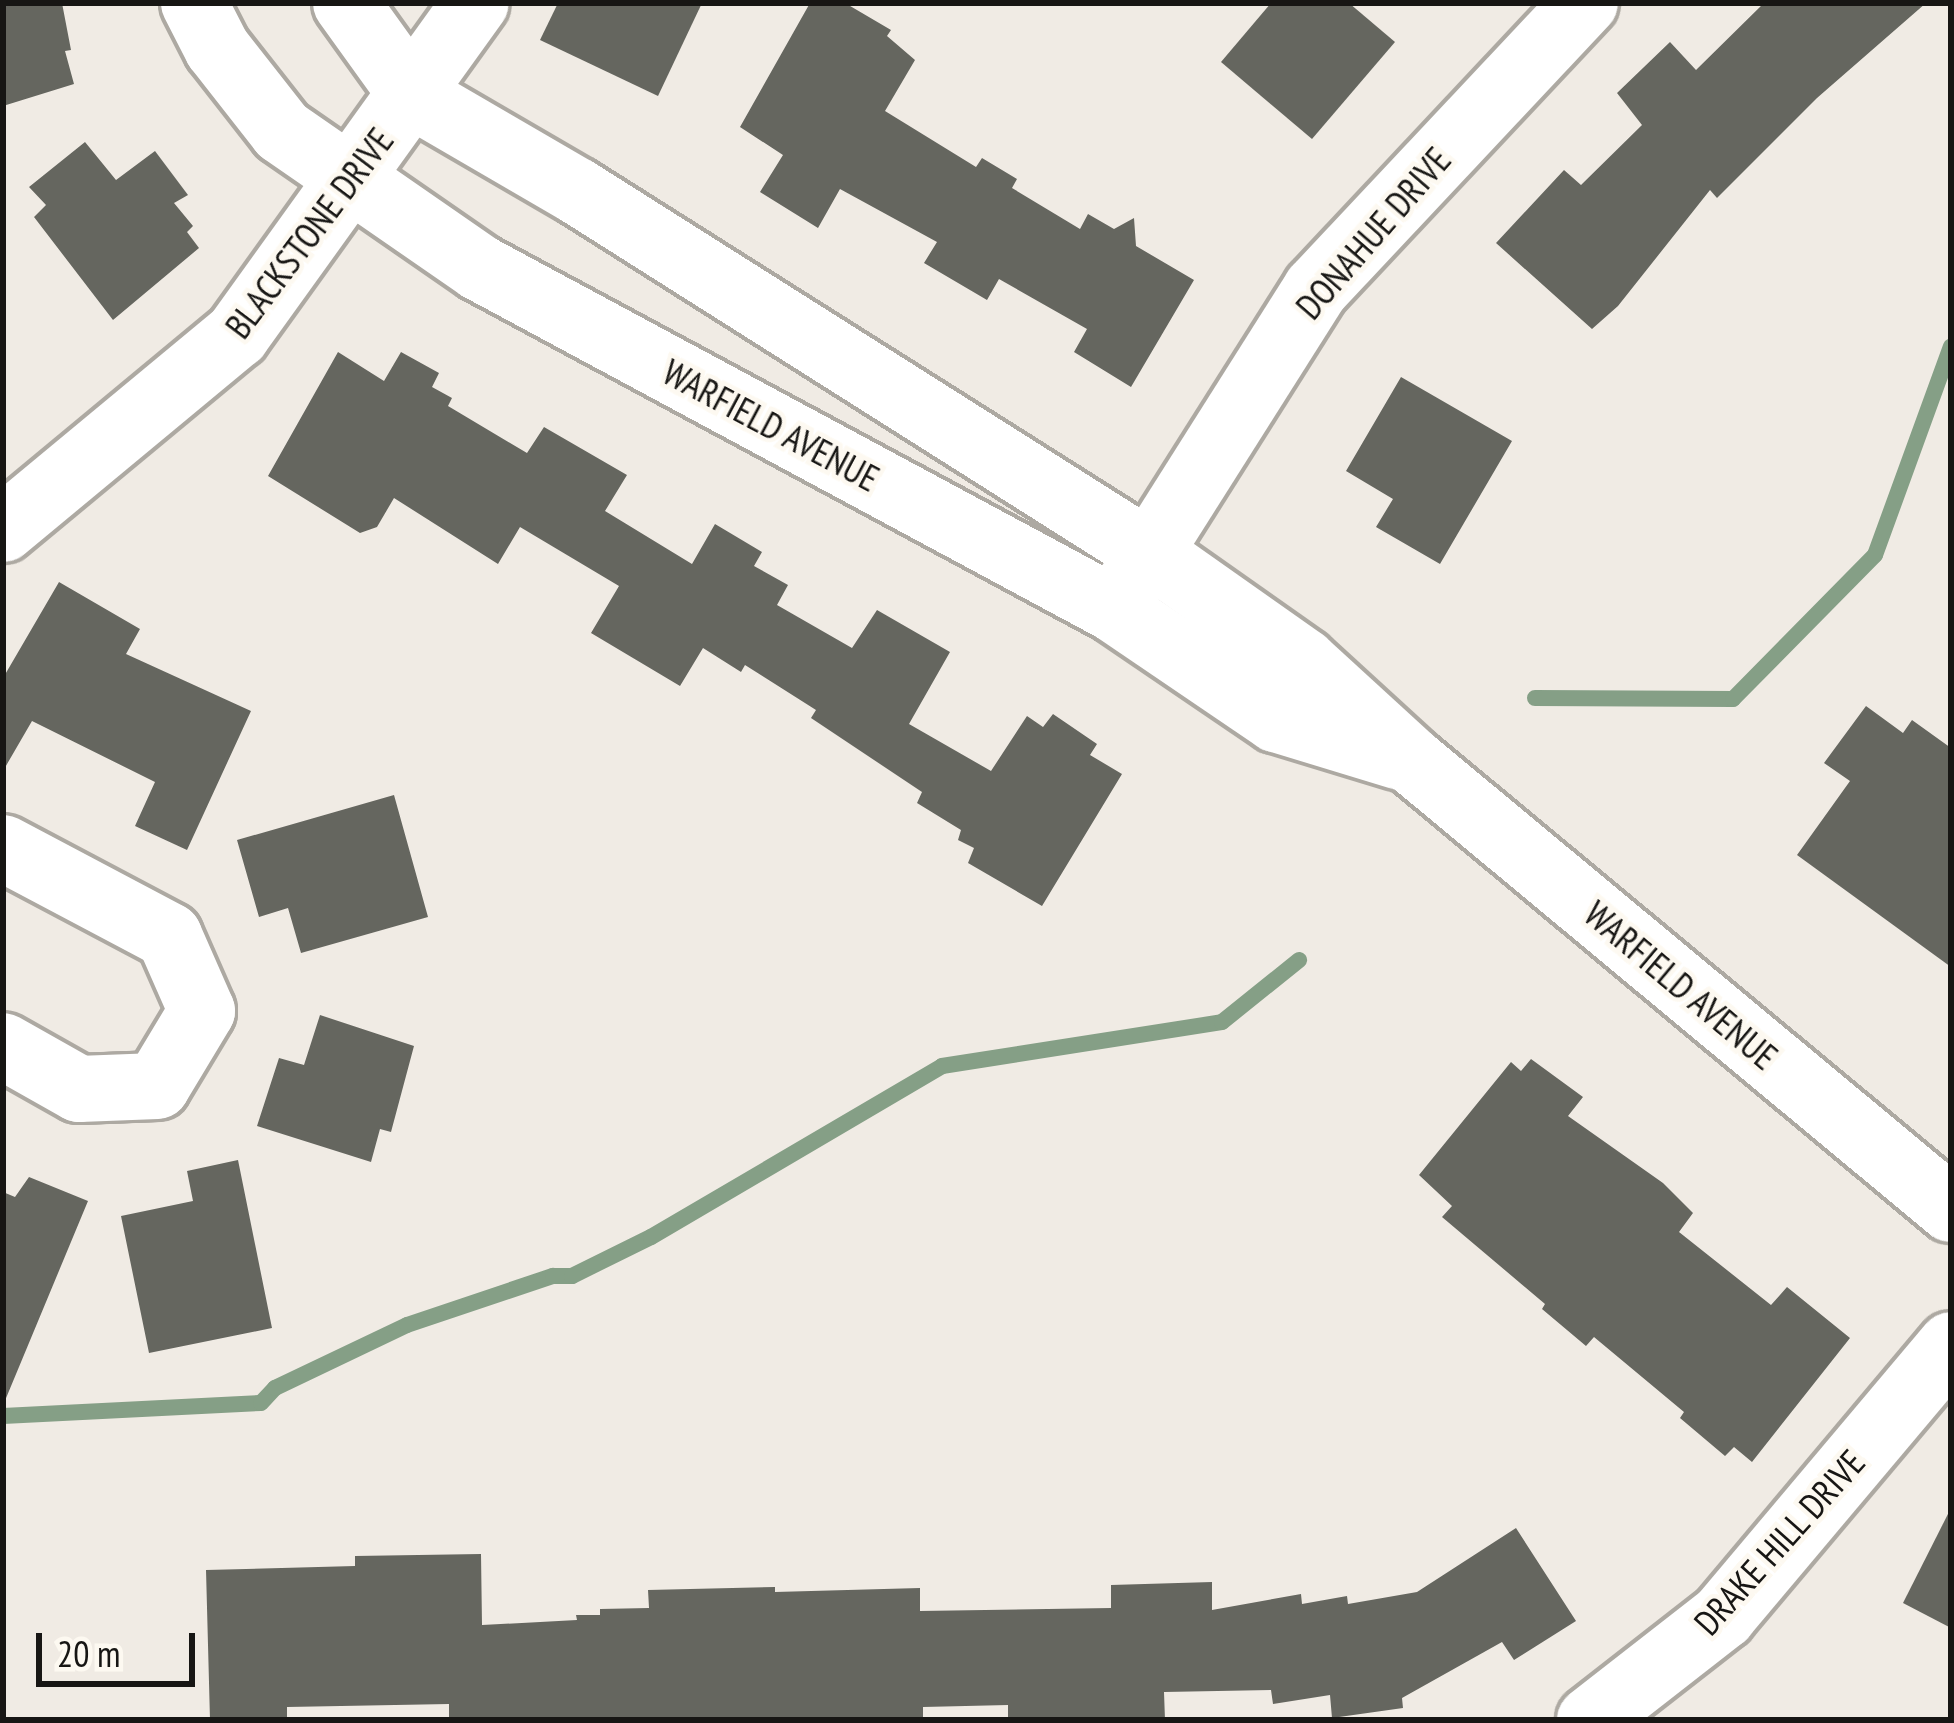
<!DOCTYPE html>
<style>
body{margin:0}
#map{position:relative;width:1954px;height:1723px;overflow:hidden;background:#f0ebe4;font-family:"PT Sans Narrow",sans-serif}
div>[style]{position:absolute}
.stream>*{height:16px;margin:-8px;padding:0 8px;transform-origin:8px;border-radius:8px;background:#859f86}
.building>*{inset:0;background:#65665f}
.roads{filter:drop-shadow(3px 0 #ada9a2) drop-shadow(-3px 0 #ada9a2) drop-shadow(0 3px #ada9a2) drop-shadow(0 -3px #ada9a2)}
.street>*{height:66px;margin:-33px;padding:0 33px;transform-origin:33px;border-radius:33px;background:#fff}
span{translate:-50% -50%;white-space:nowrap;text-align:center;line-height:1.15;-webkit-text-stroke:9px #fdf9f1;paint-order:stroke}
.street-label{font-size:36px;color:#171614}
.frame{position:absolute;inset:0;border:6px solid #171614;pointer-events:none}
.scale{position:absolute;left:36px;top:1633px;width:159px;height:54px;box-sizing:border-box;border:6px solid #171614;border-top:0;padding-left:15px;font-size:36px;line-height:42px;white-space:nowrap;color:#171614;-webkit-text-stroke:9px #fdf9f1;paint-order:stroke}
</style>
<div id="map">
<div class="stream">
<i style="left:1535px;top:698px;width:198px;rotate:0.3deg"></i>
<i style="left:1733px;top:699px;width:202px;rotate:-45.4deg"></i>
<i style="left:1875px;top:555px;width:222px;rotate:-70deg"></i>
<i style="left:3px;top:1416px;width:258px;rotate:-2.9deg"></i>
<i style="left:261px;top:1403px;width:21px;rotate:-47deg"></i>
<i style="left:275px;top:1388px;width:146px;rotate:-25.5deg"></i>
<i style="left:407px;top:1325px;width:154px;rotate:-18.6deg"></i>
<i style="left:553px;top:1276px;width:19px"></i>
<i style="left:572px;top:1276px;width:88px;rotate:-26.3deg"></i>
<i style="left:651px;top:1237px;width:338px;rotate:-30.4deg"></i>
<i style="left:942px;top:1066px;width:283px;rotate:-8.9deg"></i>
<i style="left:1222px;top:1022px;width:99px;rotate:-38.8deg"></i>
</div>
<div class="building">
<i style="clip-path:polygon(3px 3px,62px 3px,71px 50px,65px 51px,74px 84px,3px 106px)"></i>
<i style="clip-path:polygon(558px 3px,702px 3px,658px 96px,540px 40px)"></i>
<i style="clip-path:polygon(810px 3px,845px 3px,891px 30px,887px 36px,915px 60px,885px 111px,976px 167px,982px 158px,1017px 179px,1012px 188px,1080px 229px,1088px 214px,1114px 229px,1134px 218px,1136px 246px,1194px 280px,1131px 387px,1074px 352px,1087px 329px,999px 279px,987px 300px,924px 263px,937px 242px,840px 189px,818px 228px,760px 192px,783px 155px,740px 127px)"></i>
<i style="clip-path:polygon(1271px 3px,1349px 3px,1395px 42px,1312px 139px,1221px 62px)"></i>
<i style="clip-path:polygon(1764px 3px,1926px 3px,1817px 98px,1717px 198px,1710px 190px,1618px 306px,1592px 329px,1496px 243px,1564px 170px,1581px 185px,1642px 125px,1617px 93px,1670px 42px,1696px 70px)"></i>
<i style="clip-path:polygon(85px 142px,116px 180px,155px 151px,188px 195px,174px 203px,193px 226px,187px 232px,199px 248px,113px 320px,34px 217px,46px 205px,29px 187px)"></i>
<i style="clip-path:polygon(338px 352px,384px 381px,401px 352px,439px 373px,432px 387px,452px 398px,448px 406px,527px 453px,544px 427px,627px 475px,605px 511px,692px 564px,715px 524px,762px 552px,754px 566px,788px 585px,777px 605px,852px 648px,877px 610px,950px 652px,909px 724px,991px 771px,1027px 716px,1043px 727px,1053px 714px,1097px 744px,1090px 755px,1122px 774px,1042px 906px,968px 863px,974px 848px,958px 840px,961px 830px,917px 803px,922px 792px,811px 718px,816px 710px,745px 665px,741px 672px,703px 648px,680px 686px,591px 633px,619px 586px,520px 527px,498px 564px,394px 498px,377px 527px,360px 533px,268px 476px)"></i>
<i style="clip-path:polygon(1401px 377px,1512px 441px,1440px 564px,1376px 527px,1393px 499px,1346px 471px)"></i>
<i style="clip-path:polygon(59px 582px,140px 629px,126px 654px,251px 711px,187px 850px,135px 826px,155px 782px,32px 721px,3px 771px,3px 678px)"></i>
<i style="clip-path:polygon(1866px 706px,1903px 733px,1912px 720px,1951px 748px,1951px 967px,1797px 855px,1850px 781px,1824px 763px)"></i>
<i style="clip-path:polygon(394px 795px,428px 917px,301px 953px,288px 908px,259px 917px,237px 840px)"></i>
<i style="clip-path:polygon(320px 1015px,414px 1046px,391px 1132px,380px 1129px,371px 1162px,257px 1126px,279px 1058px,304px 1065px)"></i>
<i style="clip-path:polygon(1531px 1059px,1583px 1097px,1568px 1116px,1663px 1183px,1693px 1213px,1679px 1232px,1771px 1305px,1787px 1287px,1850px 1338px,1752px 1462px,1734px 1447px,1725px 1456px,1680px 1418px,1684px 1412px,1594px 1337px,1586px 1346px,1542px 1309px,1545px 1304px,1442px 1217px,1452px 1206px,1419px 1175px,1511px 1062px,1521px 1071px)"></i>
<i style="clip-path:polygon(238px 1160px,272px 1328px,149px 1353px,121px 1216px,193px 1201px,187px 1171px)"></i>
<i style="clip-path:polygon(29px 1177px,88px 1201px,4px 1403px,3px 1192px,15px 1197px)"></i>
<i style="clip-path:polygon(1951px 1508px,1951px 1628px,1903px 1603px)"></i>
<i style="clip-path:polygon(1516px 1528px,1576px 1621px,1514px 1660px,1502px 1642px,1402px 1698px,1403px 1708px,1332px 1718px,1330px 1695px,1273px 1704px,1271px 1690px,1164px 1692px,1165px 1720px,1008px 1720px,1008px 1705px,923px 1707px,923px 1720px,449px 1720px,449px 1704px,287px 1707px,287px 1720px,210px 1720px,206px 1570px,355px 1566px,355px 1556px,481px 1554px,482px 1625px,577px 1620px,576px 1615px,600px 1615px,600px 1609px,649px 1608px,648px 1590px,775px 1587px,775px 1592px,920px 1588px,920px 1611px,1111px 1608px,1111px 1585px,1212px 1582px,1212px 1610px,1301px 1594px,1302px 1604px,1347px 1596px,1348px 1604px,1417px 1592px)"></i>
</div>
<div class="roads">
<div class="street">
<i style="left:194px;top:3px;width:51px;rotate:62.9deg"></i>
<i style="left:217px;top:48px;width:105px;rotate:51.9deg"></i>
<i style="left:282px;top:131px;width:241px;rotate:34.7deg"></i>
<i style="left:480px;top:268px;width:720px;rotate:28.27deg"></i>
<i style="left:1114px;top:609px;width:196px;rotate:34.2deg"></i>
<i style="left:1276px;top:719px;width:127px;rotate:17deg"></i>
<i style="left:346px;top:3px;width:113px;rotate:54.3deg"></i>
<i style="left:412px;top:95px;width:191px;rotate:30.2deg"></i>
<i style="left:577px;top:191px;width:679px;rotate:32.31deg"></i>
<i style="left:1151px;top:554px;width:187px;rotate:35.2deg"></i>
<i style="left:1304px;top:662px;width:147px;rotate:42.5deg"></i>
<i style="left:1412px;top:761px;width:701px;rotate:39.73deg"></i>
<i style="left:3px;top:529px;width:304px;rotate:-39.7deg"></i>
<i style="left:237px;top:335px;width:409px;rotate:-54.3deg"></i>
<i style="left:1127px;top:588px;width:354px;rotate:-57.7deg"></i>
<i style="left:1316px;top:289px;width:393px;rotate:-46.8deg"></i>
<i style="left:3px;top:848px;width:188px;rotate:27.9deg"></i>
<i style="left:169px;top:936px;width:82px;rotate:66.3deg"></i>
<i style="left:202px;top:1011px;width:87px;rotate:121deg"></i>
<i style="left:157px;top:1086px;width:78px;rotate:177.8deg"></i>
<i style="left:79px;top:1089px;width:87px;rotate:-150.5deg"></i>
<i style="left:1590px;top:1720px;width:169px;rotate:-38deg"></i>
<i style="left:1723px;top:1616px;width:354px;rotate:-49.9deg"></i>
</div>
</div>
<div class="street-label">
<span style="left:309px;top:233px;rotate:-53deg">BLACKSTONE DRIVE</span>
<span style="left:1373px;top:233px;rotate:-49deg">DONAHUE DRIVE</span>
<span style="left:771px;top:425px;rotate:28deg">WARFIELD AVENUE</span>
<span style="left:1681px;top:985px;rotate:40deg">WARFIELD AVENUE</span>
<span style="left:1779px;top:1542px;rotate:-48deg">DRAKE HILL DRIVE</span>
</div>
<div class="frame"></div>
<div class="scale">20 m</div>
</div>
